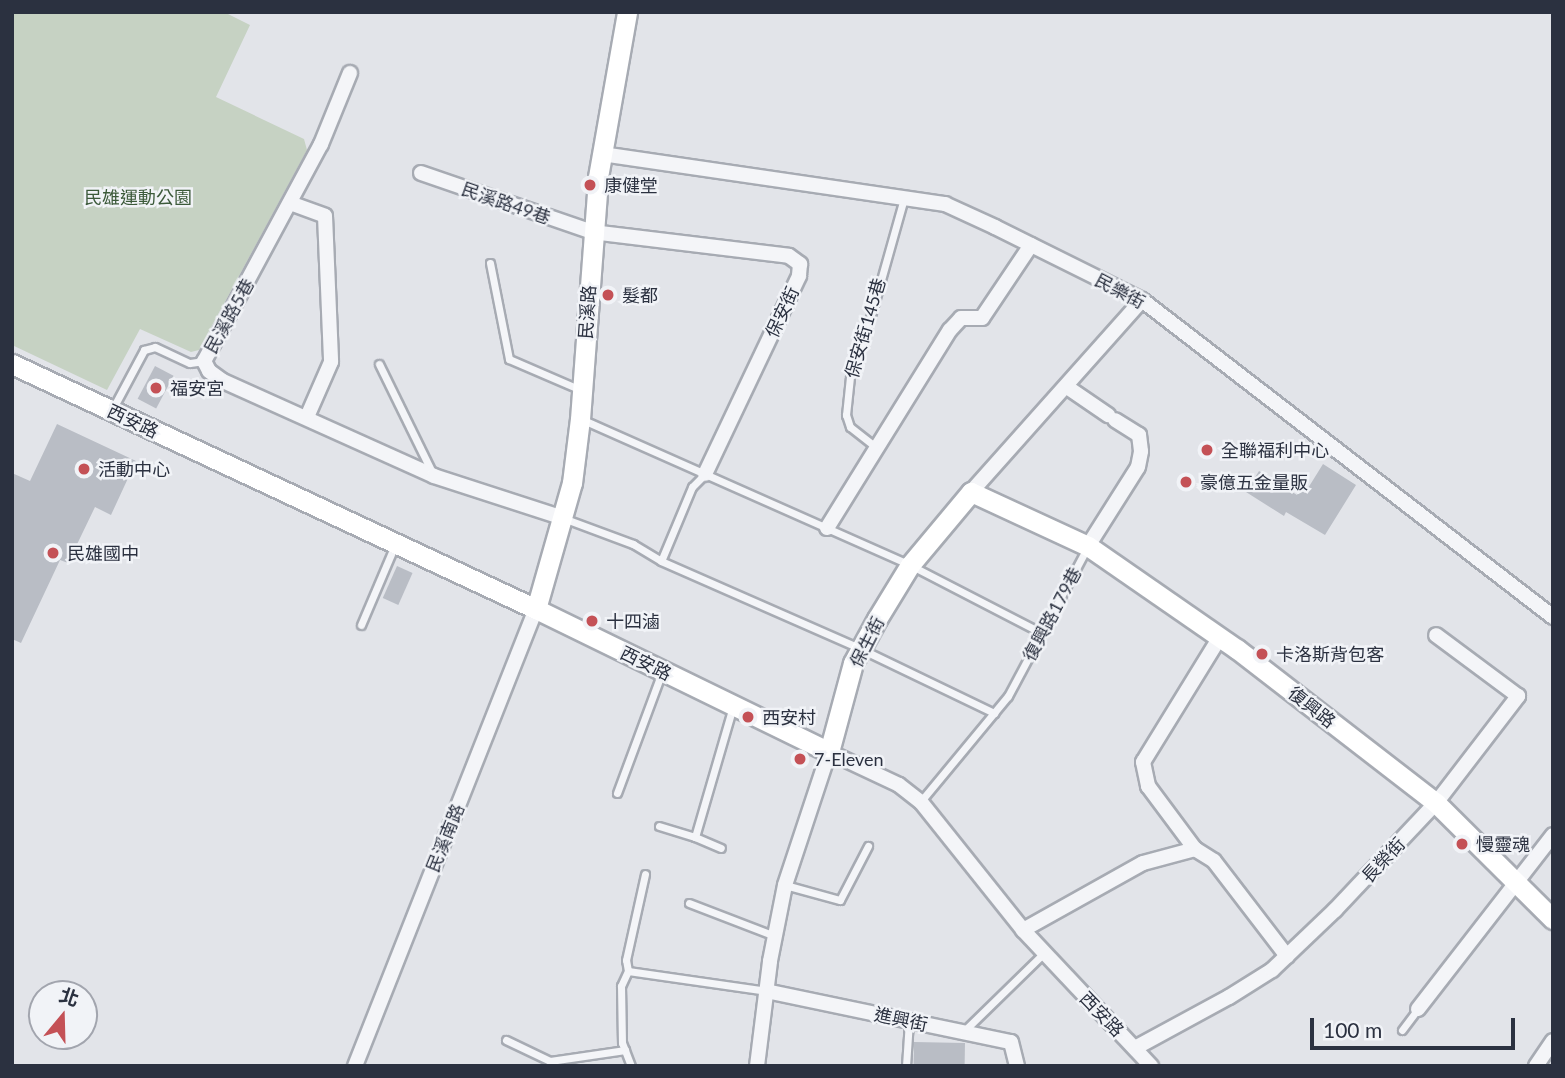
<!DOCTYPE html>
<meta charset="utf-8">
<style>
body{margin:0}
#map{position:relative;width:1565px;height:1078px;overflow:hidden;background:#e2e4e9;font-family:Lato,"Noto Sans TC",sans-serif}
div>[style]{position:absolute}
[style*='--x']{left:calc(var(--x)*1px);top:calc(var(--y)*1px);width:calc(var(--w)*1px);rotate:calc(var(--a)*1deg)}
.green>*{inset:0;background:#c6d2c3}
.building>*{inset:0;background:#b9bdc5;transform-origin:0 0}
.roads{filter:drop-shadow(2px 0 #a7abb3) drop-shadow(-2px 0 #a7abb3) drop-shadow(0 2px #a7abb3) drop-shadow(0 -2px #a7abb3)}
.lane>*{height:7px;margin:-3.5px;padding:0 3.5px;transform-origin:3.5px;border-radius:3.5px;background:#f4f5f8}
.street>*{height:14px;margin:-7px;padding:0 7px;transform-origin:7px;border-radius:7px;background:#f4f5f8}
.secondary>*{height:19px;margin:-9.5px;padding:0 9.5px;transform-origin:9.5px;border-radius:9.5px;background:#fff}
.dots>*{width:19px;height:19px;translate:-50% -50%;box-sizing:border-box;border:4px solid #f1f3f7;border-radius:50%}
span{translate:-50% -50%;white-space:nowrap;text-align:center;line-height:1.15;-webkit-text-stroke:5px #f1f3f7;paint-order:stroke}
.poi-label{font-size:18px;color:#2b3140}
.left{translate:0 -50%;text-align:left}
.park-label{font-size:18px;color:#3c5a3a}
.street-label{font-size:18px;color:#2b3140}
.frame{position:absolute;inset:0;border:14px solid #2b3140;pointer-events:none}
.north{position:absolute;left:28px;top:980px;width:70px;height:70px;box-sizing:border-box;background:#f1f3f7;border:2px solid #a2a5ae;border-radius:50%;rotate:19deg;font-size:19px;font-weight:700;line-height:28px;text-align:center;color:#2b3140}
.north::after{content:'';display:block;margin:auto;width:24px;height:32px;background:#c45156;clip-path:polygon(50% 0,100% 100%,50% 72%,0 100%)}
.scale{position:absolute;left:1310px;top:1018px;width:205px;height:32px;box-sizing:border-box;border:4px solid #2b3140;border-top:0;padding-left:9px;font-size:21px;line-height:24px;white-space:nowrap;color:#2b3140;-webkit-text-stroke:5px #f1f3f7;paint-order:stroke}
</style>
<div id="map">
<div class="green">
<i style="clip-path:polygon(12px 12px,224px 12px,250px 25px,216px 97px,304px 139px,307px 150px,199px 350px,191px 352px,140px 329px,107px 390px,12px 345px)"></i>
</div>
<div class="building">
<i style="left:155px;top:366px;width:21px;height:37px;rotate:28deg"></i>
<i style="clip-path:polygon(57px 424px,136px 461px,111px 515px,95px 507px,68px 563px,60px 560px,21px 643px,12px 639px,12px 473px,30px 481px)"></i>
<i style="clip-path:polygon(1323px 464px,1356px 485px,1325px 535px,1286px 512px,1284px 516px,1246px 492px,1259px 471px,1297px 495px,1300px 490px,1305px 493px)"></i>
<i style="left:397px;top:566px;width:17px;height:35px;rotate:24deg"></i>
<i style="left:914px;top:1042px;width:51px;height:24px;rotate:1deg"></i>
</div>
<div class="roads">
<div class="lane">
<i style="--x:490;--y:263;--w:98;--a:78.8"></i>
<i style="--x:509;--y:359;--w:78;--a:23.3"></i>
<i style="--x:379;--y:364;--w:120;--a:63.9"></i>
<i style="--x:112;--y:410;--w:68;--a:-61.9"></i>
<i style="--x:144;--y:350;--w:11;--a:-15"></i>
<i style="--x:155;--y:347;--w:38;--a:25"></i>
<i style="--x:190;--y:363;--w:14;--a:-8"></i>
<i style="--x:581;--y:419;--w:360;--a:23.9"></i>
<i style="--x:910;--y:565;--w:148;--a:27.3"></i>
<i style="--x:877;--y:448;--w:34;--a:-142"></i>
<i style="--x:850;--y:427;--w:13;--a:-108"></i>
<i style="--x:846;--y:415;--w:39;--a:-84"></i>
<i style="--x:850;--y:376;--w:68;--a:-71"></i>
<i style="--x:872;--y:312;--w:118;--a:-74.3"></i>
<i style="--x:705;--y:474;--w:18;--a:135"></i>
<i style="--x:692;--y:487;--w:80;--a:112.7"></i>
<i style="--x:661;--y:561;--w:219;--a:23.7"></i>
<i style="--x:861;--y:649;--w:148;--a:25.7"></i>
<i style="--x:563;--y:518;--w:75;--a:20.4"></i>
<i style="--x:633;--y:544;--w:33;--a:31"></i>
<i style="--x:361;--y:625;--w:87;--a:-67"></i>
<i style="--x:617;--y:793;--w:129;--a:-69.6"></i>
<i style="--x:921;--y:801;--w:136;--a:-50.4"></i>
<i style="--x:1008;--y:696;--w:170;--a:-61.9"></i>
<i style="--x:659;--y:826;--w:38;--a:17"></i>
<i style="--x:695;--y:837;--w:136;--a:-73.8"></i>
<i style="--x:695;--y:837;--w:28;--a:23"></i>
<i style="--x:785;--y:885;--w:57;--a:15.3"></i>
<i style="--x:840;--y:900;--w:61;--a:-62.6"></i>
<i style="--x:689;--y:903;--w:92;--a:21"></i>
<i style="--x:628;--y:971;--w:11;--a:-100"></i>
<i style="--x:626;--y:960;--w:88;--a:-77.5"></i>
<i style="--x:1402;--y:1030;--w:26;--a:-53"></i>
<i style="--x:964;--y:1031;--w:112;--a:-44.3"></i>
<i style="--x:506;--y:1040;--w:49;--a:25.5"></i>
<i style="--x:550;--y:1061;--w:76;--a:-8.3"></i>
<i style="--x:631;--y:1066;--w:25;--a:-111"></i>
<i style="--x:622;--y:1043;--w:57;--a:-91"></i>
<i style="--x:621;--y:986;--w:17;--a:-65"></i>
<i style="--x:628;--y:971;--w:139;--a:8.2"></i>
<i style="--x:906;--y:1066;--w:45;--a:-86.2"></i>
</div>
<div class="street">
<i style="--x:350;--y:73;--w:77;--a:112.2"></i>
<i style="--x:321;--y:144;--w:247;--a:118.3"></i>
<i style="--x:204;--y:361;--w:11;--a:63"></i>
<i style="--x:209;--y:371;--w:17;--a:36"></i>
<i style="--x:223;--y:381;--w:231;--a:24.2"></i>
<i style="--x:434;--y:476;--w:136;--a:18"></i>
<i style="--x:602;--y:154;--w:347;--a:8.3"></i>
<i style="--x:945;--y:204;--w:55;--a:24.7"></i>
<i style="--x:995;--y:227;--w:164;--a:26.4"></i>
<i style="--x:1142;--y:300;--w:519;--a:37.64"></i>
<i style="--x:421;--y:173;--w:181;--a:19"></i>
<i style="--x:592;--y:232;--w:198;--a:6.9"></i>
<i style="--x:789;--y:256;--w:14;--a:36"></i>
<i style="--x:800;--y:264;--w:12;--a:95"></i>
<i style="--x:799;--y:276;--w:219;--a:115.4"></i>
<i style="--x:290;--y:203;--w:37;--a:20"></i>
<i style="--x:325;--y:216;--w:146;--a:87.6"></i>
<i style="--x:331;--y:362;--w:60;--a:113.6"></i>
<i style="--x:1067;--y:387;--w:50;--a:34.3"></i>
<i style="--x:971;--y:492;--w:257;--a:-48.3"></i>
<i style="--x:827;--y:528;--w:233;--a:-58.2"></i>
<i style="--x:950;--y:330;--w:16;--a:-47"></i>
<i style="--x:961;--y:318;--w:21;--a:0"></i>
<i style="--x:982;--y:318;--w:88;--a:-56.1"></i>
<i style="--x:1088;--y:546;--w:93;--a:-57.7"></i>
<i style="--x:1138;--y:467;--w:16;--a:-79"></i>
<i style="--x:1141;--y:451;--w:16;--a:-97"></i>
<i style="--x:1139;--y:435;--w:28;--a:-148"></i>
<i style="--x:1220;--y:637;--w:147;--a:121.6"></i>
<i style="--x:1143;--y:762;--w:25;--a:78"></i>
<i style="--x:1148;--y:786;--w:79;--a:53.3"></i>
<i style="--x:1195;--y:849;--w:22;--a:32"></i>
<i style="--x:1214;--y:861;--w:120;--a:52.5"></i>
<i style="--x:1023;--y:930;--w:137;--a:-29.2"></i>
<i style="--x:1143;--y:863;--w:54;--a:-15.1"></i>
<i style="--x:766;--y:991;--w:250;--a:11.8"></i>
<i style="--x:1011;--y:1042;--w:25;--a:76"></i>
<i style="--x:1418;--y:1009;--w:220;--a:-52.2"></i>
<i style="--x:1135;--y:1048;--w:107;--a:-28.5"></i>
<i style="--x:1229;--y:997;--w:51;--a:-32.1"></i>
<i style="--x:1272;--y:970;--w:87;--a:-43.6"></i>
<i style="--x:1335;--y:910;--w:147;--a:-46.7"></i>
<i style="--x:1436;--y:803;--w:135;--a:-52.5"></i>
<i style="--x:1518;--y:696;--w:102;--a:-143.4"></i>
<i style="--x:355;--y:1066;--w:492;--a:-68.4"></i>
<i style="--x:757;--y:1066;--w:106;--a:-82.9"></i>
<i style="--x:770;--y:961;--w:77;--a:-78.8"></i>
<i style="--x:785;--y:885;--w:140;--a:-71.7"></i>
<i style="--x:829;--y:752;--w:77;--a:25.2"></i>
<i style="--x:899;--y:785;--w:28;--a:38"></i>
<i style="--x:921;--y:802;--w:164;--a:51.4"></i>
<i style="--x:1023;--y:930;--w:187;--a:46.7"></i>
<i style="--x:1536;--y:1066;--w:30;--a:-56"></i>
</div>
<div class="secondary">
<i style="--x:12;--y:364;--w:578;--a:25.06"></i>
<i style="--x:536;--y:609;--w:326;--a:26"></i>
<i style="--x:829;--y:752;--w:92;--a:-74.9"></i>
<i style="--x:853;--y:663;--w:50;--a:-61.4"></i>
<i style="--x:877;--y:619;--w:63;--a:-58.6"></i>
<i style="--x:910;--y:565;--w:95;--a:-50.1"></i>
<i style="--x:971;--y:492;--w:129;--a:24.8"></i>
<i style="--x:1088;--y:546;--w:181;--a:34.7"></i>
<i style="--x:1237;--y:649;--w:252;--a:37.7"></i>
<i style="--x:1436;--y:803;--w:165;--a:44.8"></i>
<i style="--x:536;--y:609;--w:131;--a:-74.1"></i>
<i style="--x:572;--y:483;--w:64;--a:-82.9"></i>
<i style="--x:580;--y:419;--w:243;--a:-85.7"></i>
<i style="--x:598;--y:177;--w:168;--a:-80"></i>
</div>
</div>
<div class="dots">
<i style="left:590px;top:185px;background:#c45156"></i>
<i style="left:608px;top:295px;background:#c45156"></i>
<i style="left:156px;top:388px;background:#c45156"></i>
<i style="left:1207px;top:450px;background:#c45156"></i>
<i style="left:84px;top:469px;background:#c45156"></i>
<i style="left:1186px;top:482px;background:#c45156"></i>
<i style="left:53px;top:553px;background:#c45156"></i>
<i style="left:592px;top:621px;background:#c45156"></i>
<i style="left:1262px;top:654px;background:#c45156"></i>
<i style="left:748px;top:717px;background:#c45156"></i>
<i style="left:800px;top:759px;background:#c45156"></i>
<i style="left:1462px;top:844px;background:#c45156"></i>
</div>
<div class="poi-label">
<span class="left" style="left:604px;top:185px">康健堂</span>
<span class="left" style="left:622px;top:295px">髮都</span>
<span class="left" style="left:170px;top:388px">福安宮</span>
<span class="left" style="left:1221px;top:450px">全聯福利中心</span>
<span class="left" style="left:98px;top:469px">活動中心</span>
<span class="left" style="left:1200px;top:482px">豪億五金量販</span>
<span class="left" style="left:67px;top:553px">民雄國中</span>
<span class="left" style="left:606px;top:621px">十四滷</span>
<span class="left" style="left:1276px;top:654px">卡洛斯背包客</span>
<span class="left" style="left:762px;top:717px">西安村</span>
<span class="left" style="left:814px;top:759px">7-Eleven</span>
<span class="left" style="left:1476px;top:844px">慢靈魂</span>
</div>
<div class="park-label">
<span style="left:138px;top:197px">民雄運動公園</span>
</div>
<div class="street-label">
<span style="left:506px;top:203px;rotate:19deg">民溪路49巷</span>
<span style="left:1120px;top:291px;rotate:28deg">民樂街</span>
<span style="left:587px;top:312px;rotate:-86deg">民溪路</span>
<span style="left:782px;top:312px;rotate:-65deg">保安街</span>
<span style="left:229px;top:316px;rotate:-61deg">民溪路5巷</span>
<span style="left:865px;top:328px;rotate:-74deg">保安街145巷</span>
<span style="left:133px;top:421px;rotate:25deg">西安路</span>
<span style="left:1052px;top:614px;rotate:-62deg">復興路179巷</span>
<span style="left:867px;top:642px;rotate:-63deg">保生街</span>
<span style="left:646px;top:663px;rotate:26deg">西安路</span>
<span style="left:1312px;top:707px;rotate:38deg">復興路</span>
<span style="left:445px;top:838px;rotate:-68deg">民溪南路</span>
<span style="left:1383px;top:860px;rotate:-47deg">長榮街</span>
<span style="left:1102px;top:1014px;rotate:46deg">西安路</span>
<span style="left:901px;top:1019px;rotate:12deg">進興街</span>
</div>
<div class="frame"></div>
<div class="north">北</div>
<div class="scale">100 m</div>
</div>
